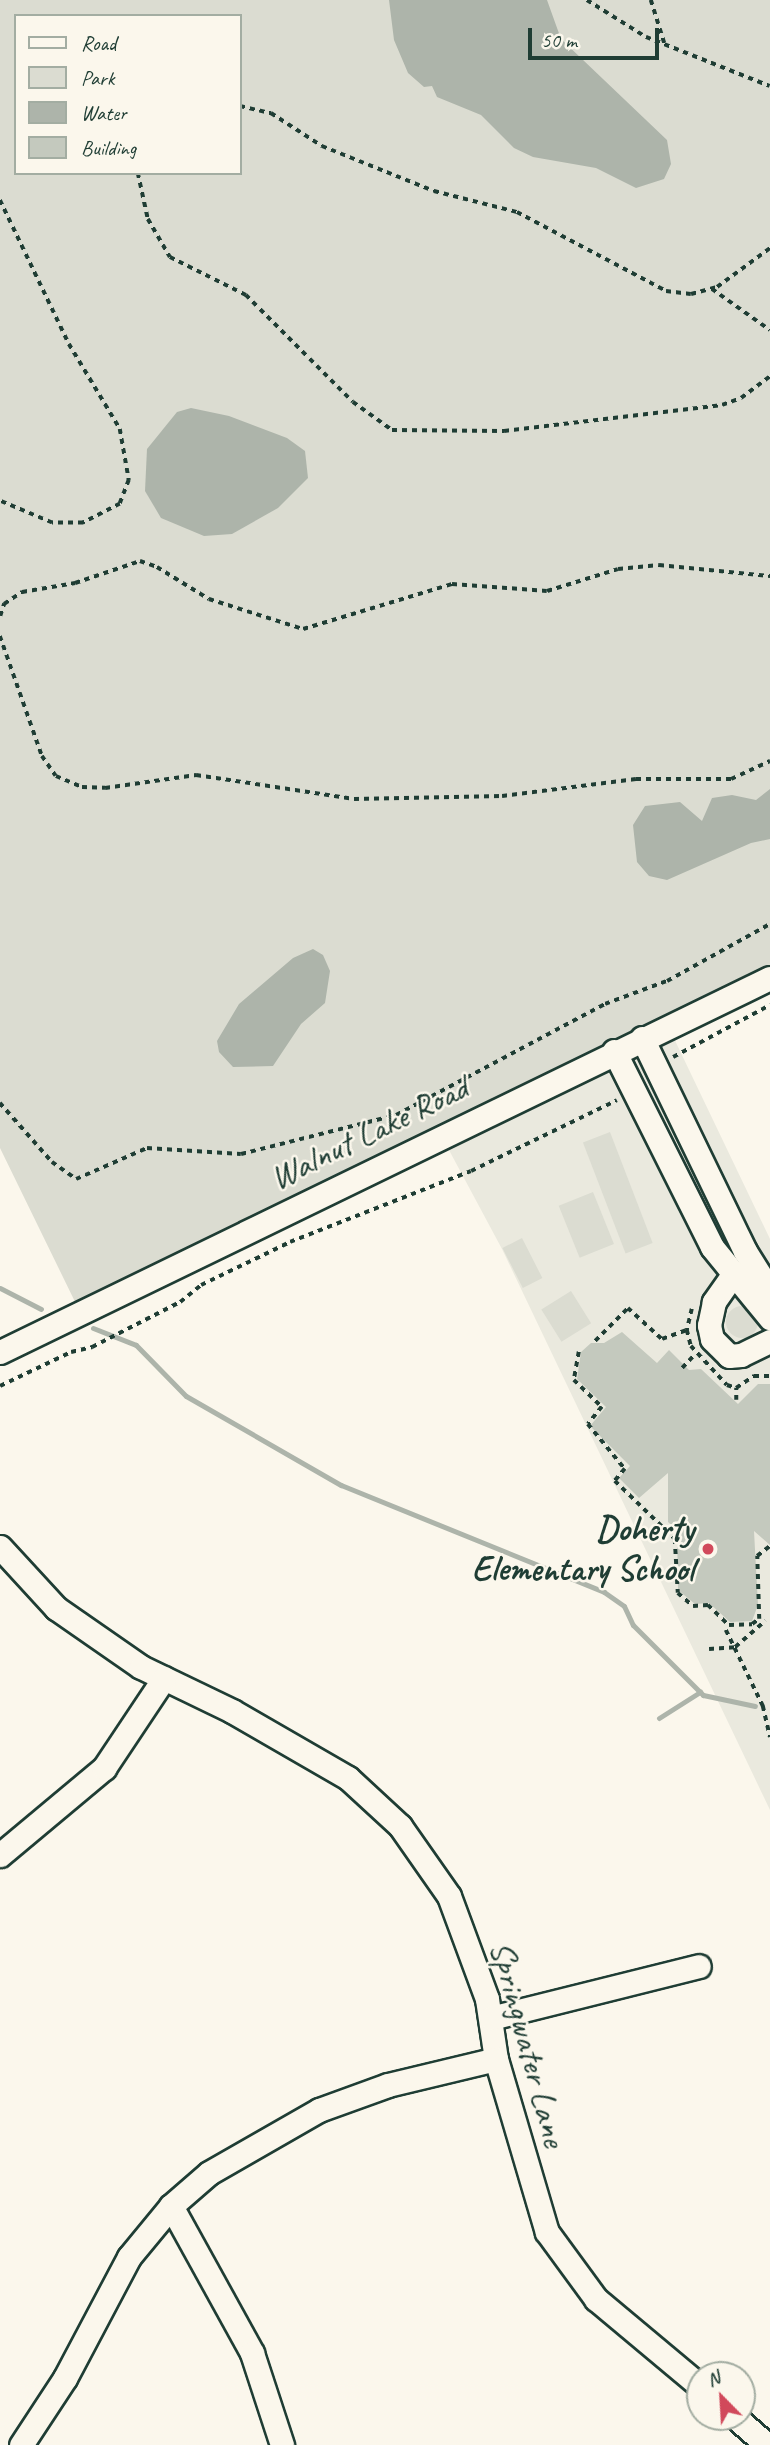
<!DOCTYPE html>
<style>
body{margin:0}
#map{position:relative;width:770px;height:2445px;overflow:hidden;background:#fbf7ec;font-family:Caveat,sans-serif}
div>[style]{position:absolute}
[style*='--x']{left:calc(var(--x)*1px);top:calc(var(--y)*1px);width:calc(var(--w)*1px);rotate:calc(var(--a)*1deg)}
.built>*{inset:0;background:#eae9de}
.green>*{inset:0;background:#dbdcd1;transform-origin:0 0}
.round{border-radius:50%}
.water>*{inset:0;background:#adb4aa}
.stream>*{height:5px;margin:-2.5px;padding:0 2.5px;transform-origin:2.5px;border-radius:2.5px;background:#adb4aa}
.building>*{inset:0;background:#c4c9be}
.path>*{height:3.5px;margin-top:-1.75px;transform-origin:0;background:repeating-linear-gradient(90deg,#1f3d34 0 5px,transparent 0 10px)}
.roads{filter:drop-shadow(2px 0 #1f3d34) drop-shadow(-2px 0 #1f3d34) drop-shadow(0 2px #1f3d34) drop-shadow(0 -2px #1f3d34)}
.minor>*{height:23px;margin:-11.5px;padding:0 11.5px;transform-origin:11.5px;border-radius:11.5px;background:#fbf7ec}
.dots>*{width:19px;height:19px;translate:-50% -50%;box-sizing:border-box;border:4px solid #fbf7ec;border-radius:50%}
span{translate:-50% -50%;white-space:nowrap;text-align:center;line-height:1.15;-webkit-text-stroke:5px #fbf7ec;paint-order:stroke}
.street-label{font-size:35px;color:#1f3d34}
.poi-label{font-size:35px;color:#1f3d34;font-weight:700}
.right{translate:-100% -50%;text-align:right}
.legend{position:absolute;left:14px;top:14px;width:228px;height:161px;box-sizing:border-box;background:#fbf7ec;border:2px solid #a3ada2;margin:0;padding:9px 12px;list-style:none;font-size:21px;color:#1f3d34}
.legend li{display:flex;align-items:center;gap:14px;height:35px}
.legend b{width:35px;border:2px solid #a3ada2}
.north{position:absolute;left:686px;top:2361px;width:70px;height:70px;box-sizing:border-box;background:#fbf7ec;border:2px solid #a3ada2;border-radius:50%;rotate:336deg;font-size:19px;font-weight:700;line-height:28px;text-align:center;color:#1f3d34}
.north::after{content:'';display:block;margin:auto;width:24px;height:32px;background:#d1495b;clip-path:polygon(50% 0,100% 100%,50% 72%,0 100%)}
.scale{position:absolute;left:528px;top:28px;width:131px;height:32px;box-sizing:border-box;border:4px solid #1f3d34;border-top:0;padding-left:9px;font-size:21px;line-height:24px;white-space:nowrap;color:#1f3d34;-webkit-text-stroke:5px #fbf7ec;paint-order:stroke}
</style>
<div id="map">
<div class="built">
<i style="clip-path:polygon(669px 1028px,770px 1239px,770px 1810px,502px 1249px,442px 1137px)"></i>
</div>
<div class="green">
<i style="clip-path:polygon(evenodd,0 0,770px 0,770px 976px,80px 1312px,0 1148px,0 0,16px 16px,240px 16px,240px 173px,16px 173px,16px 16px)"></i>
<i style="left:610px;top:1132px;width:119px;height:29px;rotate:69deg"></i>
<i style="left:593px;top:1192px;width:56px;height:37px;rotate:68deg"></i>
<i style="left:522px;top:1238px;width:45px;height:22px;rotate:63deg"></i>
<i style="left:571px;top:1291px;width:38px;height:35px;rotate:58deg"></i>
<i class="round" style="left:726px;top:1306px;width:32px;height:32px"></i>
</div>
<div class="water">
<i style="clip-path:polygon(389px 0,547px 0,561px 39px,667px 140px,671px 164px,664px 179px,636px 188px,596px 168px,533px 157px,514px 148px,481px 115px,437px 97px,432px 86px,424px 87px,408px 73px,394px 40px)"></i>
<i style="clip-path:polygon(191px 408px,229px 416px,287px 438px,305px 451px,308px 478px,278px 508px,232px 534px,204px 536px,161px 518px,145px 491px,147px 449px,177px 412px)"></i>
<i style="clip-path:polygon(770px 789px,770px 839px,751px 843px,667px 880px,649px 876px,637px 862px,633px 825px,645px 806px,680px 802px,702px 821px,712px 798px,732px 795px,756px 800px)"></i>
<i style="clip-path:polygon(313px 949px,323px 955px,330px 971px,325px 1003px,301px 1024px,273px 1066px,233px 1067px,219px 1052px,217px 1041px,239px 1004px,293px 958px)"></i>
</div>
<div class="stream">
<i style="--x:0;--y:1288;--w:46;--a:27.1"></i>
<i style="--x:93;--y:1328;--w:46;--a:21.6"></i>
<i style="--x:136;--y:1345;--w:71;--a:45.6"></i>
<i style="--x:186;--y:1396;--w:179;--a:29.9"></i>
<i style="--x:341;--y:1485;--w:284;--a:22.1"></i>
<i style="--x:604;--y:1592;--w:24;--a:35"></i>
<i style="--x:624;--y:1606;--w:21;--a:65"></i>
<i style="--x:633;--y:1625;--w:99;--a:45"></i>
<i style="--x:703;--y:1695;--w:53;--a:11.9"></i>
<i style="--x:659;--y:1718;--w:49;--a:-32.4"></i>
</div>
<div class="building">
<i style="clip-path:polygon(622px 1332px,657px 1363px,669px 1350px,689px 1370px,701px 1369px,738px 1404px,758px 1384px,770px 1384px,770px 1545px,754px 1531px,758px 1605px,752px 1621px,730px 1622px,709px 1603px,695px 1604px,678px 1590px,677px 1530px,668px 1522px,668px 1473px,639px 1498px,619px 1478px,630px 1466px,590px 1426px,606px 1407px,577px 1379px,581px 1352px,591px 1343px,604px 1343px)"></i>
</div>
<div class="path">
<i style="--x:587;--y:0;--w:70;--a:32.1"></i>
<i style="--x:646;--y:37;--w:133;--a:21.6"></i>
<i style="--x:651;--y:0;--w:47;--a:72.7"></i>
<i style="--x:240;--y:106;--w:32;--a:13"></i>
<i style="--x:271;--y:113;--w:61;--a:32.9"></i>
<i style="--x:322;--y:146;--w:121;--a:21.9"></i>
<i style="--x:434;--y:191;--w:86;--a:14.2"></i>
<i style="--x:517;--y:212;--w:169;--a:27.9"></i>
<i style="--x:666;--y:291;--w:25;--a:7"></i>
<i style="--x:691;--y:294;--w:27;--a:-15"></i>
<i style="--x:717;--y:287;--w:66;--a:-36.3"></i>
<i style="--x:138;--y:173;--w:47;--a:77.7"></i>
<i style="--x:148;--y:219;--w:44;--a:59.9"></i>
<i style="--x:170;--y:257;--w:85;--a:26.6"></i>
<i style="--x:246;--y:295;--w:151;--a:45"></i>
<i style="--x:353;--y:402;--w:48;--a:35.7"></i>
<i style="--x:392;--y:430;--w:112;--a:0.5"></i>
<i style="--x:504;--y:431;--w:220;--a:-6.8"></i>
<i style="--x:722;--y:405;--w:20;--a:-20"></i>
<i style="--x:741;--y:398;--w:36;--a:-37"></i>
<i style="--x:0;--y:200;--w:160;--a:64.4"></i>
<i style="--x:69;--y:344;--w:99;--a:59"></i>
<i style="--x:120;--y:429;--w:52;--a:80"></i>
<i style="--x:129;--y:480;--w:26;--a:111"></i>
<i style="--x:120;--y:504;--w:42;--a:152.8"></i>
<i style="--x:83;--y:523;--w:31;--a:180"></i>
<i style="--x:52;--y:523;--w:56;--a:-157.1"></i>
<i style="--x:712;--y:289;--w:71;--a:35.3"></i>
<i style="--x:0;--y:616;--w:13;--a:-72"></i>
<i style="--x:4;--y:604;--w:22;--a:-34"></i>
<i style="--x:22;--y:592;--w:54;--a:-9.6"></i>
<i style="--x:75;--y:583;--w:69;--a:-18.7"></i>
<i style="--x:140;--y:561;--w:18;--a:19"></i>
<i style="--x:157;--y:567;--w:61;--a:31.6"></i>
<i style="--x:209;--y:599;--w:99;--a:17.7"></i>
<i style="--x:303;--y:629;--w:156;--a:-16.8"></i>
<i style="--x:452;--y:584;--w:95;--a:4.2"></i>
<i style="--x:547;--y:591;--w:74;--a:-17.2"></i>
<i style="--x:618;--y:569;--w:41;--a:-5.6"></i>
<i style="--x:659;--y:565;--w:112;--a:5.7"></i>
<i style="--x:0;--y:636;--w:127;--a:70.7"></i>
<i style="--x:42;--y:756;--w:24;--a:55"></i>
<i style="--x:56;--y:776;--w:28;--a:23"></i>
<i style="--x:82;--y:787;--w:23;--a:2"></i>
<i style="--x:105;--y:788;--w:92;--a:-8.1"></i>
<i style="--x:196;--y:775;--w:160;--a:8.6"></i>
<i style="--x:354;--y:799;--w:148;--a:-1.2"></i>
<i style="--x:502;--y:796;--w:135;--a:-7.2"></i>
<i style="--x:636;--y:779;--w:95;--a:0"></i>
<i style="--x:731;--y:779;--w:43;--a:-24.8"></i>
<i style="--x:673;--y:1057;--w:110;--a:-28.2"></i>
<i style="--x:0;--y:1103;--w:79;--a:48.6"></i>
<i style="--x:52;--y:1162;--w:29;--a:35"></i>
<i style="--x:76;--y:1179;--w:77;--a:-23.6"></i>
<i style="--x:147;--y:1148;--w:94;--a:3.7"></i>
<i style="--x:241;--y:1154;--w:160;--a:-14.1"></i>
<i style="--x:396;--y:1115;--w:237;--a:-28"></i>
<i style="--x:605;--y:1004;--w:66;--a:-20.4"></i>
<i style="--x:667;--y:981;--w:118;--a:-29"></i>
<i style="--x:692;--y:1309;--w:22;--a:103"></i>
<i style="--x:687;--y:1330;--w:16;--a:76"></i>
<i style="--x:691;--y:1346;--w:53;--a:47.3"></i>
<i style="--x:727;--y:1385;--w:9;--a:18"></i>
<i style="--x:736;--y:1388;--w:22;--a:-34"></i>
<i style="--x:754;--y:1376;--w:16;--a:0"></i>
<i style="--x:595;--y:1341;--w:47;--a:-45"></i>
<i style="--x:628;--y:1308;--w:46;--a:42.4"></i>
<i style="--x:662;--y:1339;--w:27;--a:-20"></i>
<i style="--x:579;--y:1352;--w:28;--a:100"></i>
<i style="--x:574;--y:1380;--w:39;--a:44"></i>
<i style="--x:602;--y:1407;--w:22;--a:129"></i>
<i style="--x:588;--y:1424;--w:58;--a:50.6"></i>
<i style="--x:625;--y:1469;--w:16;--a:130"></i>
<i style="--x:615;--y:1481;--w:83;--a:44"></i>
<i style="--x:675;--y:1539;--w:54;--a:86.8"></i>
<i style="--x:678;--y:1593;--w:20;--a:41"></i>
<i style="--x:693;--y:1606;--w:15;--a:-4"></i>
<i style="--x:708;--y:1605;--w:29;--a:44"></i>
<i style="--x:729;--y:1625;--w:23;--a:-2"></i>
<i style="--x:752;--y:1624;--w:9;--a:-36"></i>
<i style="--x:759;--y:1619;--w:63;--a:-91.8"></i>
<i style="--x:757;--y:1556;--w:16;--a:-38"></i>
<i style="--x:682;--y:1368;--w:19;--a:-47"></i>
<i style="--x:0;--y:1386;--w:79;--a:-25.6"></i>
<i style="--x:71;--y:1352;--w:22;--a:-13"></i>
<i style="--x:92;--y:1347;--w:99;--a:-27.1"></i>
<i style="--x:180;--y:1302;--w:27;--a:-39"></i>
<i style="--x:201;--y:1285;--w:99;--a:-25.8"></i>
<i style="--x:290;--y:1242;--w:194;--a:-21.4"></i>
<i style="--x:471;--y:1171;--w:162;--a:-25.9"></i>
<i style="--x:736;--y:1400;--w:12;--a:-90"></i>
<i style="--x:726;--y:1630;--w:85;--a:64"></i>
<i style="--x:763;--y:1706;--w:32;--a:77"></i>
<i style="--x:709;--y:1649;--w:26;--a:-4"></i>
<i style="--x:735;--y:1647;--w:40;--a:-41"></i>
</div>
<div class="roads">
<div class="minor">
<i style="--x:642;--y:1038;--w:237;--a:64.2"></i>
<i style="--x:745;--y:1251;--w:47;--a:58"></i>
<i style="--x:614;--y:1051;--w:219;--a:63.4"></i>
<i style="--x:712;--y:1247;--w:92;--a:50.8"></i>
<i style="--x:732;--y:1276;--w:32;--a:125"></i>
<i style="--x:714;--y:1302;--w:24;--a:102"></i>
<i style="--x:709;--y:1325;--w:14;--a:78"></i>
<i style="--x:712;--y:1339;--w:24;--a:45"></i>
<i style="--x:729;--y:1356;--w:12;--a:-5"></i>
<i style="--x:741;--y:1355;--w:32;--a:-26"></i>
<i style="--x:0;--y:1352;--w:856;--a:-25.91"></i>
<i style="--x:0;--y:1547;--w:83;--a:47.4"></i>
<i style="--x:56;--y:1608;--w:103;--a:34.8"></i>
<i style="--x:141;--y:1667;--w:101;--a:25.8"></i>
<i style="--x:232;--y:1711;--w:134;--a:30"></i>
<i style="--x:348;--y:1778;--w:71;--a:42.7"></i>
<i style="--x:400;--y:1826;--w:85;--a:55"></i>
<i style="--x:449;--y:1896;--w:110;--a:69.7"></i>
<i style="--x:487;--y:1999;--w:61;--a:81.5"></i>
<i style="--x:496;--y:2059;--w:180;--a:73.6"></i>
<i style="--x:547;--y:2232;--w:83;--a:53.8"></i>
<i style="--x:596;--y:2299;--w:136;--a:39.9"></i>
<i style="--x:0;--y:1855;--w:136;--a:-39.9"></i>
<i style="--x:104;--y:1768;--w:108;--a:-56.3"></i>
<i style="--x:491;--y:2018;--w:214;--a:-14"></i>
<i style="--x:171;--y:2206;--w:168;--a:61.1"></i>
<i style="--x:252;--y:2353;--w:97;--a:71.9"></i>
<i style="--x:735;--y:2417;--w:43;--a:41.2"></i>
<i style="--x:21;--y:2445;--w:80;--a:-56.7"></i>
<i style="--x:65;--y:2378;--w:137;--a:-62.1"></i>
<i style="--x:129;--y:2257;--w:66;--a:-50.5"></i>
<i style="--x:171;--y:2206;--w:50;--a:-41"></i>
<i style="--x:209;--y:2173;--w:127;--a:-29.8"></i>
<i style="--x:319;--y:2110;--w:73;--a:-19.9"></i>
<i style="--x:388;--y:2085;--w:111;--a:-13.5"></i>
</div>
</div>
<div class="dots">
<i style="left:708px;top:1549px;background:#d1495b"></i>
</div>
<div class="street-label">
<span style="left:369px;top:1133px;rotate:-26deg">Walnut Lake Road</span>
<span style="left:528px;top:2044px;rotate:75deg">Springwater Lane</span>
</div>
<div class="poi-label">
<span class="right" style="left:694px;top:1549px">Doherty<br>Elementary School</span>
</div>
<ul class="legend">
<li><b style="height:9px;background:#fbf7ec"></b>Road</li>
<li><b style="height:19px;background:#dbdcd1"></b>Park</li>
<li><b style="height:19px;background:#adb4aa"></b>Water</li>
<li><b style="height:19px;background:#c4c9be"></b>Building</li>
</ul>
<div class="north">N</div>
<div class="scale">50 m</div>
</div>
